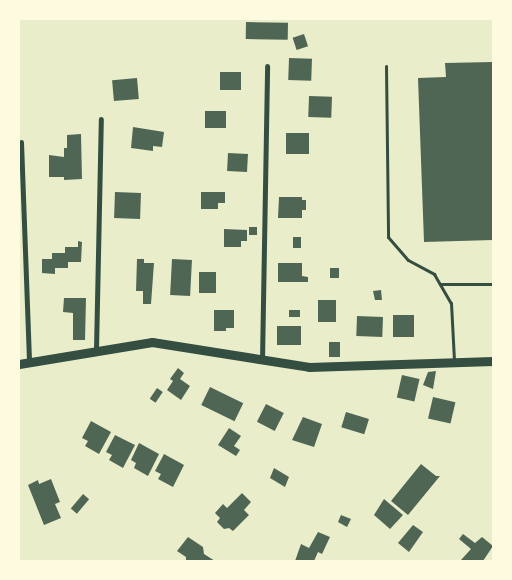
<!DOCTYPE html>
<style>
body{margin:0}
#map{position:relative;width:512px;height:580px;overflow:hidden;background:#e9edc9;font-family:"DM Sans",sans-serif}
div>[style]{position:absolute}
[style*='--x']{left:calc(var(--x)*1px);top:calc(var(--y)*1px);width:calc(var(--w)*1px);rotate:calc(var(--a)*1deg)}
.building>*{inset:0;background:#4f6655;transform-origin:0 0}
.service>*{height:3px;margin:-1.5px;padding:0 1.5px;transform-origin:1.5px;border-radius:1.5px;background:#344e41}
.minor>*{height:5px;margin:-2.5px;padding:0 2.5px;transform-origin:2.5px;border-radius:2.5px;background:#344e41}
.tertiary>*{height:9px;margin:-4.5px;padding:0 4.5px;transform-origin:4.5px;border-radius:4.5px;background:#344e41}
span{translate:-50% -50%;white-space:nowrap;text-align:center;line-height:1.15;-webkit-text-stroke:5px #fefae0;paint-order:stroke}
.frame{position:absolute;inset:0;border:20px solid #fefae0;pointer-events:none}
</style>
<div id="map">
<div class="building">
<i style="left:246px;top:22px;width:42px;height:17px;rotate:1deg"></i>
<i style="left:304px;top:34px;width:13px;height:12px;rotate:72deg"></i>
<i style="left:289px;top:58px;width:23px;height:22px;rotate:2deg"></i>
<i style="clip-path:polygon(493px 62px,493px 240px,424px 242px,418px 78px,446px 77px,445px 63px)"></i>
<i style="left:220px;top:72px;width:21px;height:18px"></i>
<i style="left:137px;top:78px;width:21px;height:25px;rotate:85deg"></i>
<i style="left:309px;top:96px;width:23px;height:21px;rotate:2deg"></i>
<i style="left:205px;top:111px;width:21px;height:17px"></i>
<i style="clip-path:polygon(133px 127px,164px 132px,162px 147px,153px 146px,153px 151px,131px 148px)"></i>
<i style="left:286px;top:133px;width:23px;height:21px"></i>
<i style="clip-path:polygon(81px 134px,82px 179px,64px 180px,64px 177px,49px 177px,49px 155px,64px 157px,64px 148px,67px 148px,67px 135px)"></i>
<i style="left:228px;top:153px;width:20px;height:18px;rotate:3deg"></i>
<i style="left:115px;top:192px;width:26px;height:26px;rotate:2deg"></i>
<i style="clip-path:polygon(201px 192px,225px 192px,225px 203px,218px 203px,218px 209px,201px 209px)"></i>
<i style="clip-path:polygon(279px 197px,302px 197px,302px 200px,306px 200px,306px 210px,302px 210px,302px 218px,278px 218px)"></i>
<i style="left:249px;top:227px;width:8px;height:8px"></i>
<i style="clip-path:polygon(224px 229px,247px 230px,247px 241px,241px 241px,241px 247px,224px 247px)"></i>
<i style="left:293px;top:237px;width:8px;height:11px"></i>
<i style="clip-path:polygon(78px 241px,82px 242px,81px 262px,68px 262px,68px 268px,55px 268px,55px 274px,42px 273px,42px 259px,52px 259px,52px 253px,65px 253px,65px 247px,78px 247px)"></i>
<i style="clip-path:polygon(137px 259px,144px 259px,144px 263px,154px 263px,151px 304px,143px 304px,143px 291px,136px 291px)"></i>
<i style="left:172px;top:259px;width:20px;height:36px;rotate:3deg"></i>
<i style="clip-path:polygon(278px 263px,302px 263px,302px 276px,308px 277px,308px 282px,278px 282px)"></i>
<i style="left:330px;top:268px;width:9px;height:10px"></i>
<i style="left:199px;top:272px;width:17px;height:21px"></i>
<i style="clip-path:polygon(381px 290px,382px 300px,375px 300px,373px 291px)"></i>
<i style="clip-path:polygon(64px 298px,86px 298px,85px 340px,73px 340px,73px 313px,63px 312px)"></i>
<i style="left:318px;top:300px;width:18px;height:22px"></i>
<i style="clip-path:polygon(214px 310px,234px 310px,234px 328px,226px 328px,226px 331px,214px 331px)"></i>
<i style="left:289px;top:310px;width:11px;height:7px"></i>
<i style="left:393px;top:315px;width:21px;height:22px"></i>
<i style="left:357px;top:316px;width:26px;height:20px;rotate:2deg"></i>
<i style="left:277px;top:326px;width:24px;height:19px"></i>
<i style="left:329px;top:342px;width:11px;height:15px"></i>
<i style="clip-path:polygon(178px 368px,184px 373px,180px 379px,190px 386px,181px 400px,167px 390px,173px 381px,170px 379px)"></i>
<i style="clip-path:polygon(436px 371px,433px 389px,423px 385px,428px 372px)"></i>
<i style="left:402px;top:375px;width:18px;height:23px;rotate:13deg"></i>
<i style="left:210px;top:387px;width:37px;height:20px;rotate:26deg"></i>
<i style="left:157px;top:388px;width:7px;height:13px;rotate:34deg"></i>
<i style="left:433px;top:397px;width:23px;height:22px;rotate:13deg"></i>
<i style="left:266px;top:404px;width:20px;height:20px;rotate:27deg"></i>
<i style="left:346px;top:412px;width:24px;height:16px;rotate:17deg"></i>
<i style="clip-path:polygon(303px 417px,322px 424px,314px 447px,292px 440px)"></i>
<i style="clip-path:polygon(91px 421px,111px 432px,99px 454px,85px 446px,88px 441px,82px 438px)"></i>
<i style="clip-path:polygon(229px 428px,241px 436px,234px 446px,240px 450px,236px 456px,218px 445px)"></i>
<i style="clip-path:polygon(115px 435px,135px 445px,123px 468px,109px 460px,112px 455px,106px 452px)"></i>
<i style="clip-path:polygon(139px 443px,159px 454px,148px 476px,134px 468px,136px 463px,131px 460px)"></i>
<i style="clip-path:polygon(164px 454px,184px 465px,173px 487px,158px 479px,161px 474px,155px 471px)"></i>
<i style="clip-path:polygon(421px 464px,436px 476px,440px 476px,408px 515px,391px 501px)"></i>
<i style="clip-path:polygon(274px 468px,289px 477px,285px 487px,270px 478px)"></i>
<i style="clip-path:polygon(51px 479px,60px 502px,55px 504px,61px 518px,44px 525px,28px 485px,38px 480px,39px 484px)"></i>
<i style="clip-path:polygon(242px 493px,251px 502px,244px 510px,249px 515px,233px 531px,229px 528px,224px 529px,217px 522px,220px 518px,215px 513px,223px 504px,227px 508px)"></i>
<i style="left:83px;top:494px;width:8px;height:19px;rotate:40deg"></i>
<i style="clip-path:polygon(384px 499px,403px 515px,390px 529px,374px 515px)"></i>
<i style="clip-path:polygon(341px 515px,351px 519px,347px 527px,338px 522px)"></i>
<i style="clip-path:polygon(413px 525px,423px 532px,409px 552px,398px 543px)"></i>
<i style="clip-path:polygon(318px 532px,330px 537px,322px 554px,318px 552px,314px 561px,295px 561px,301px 544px,309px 548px)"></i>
<i style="clip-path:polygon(463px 534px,475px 543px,482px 537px,493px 546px,483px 561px,461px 560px,471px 549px,459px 539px)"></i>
<i style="clip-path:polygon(188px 537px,203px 547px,204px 554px,215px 561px,186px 561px,186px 557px,177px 551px)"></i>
</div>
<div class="service">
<i style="--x:386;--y:66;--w:171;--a:89.3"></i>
<i style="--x:388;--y:237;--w:30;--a:49"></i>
<i style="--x:408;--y:260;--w:30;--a:28"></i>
<i style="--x:434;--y:274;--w:34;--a:60"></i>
<i style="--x:451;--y:303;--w:58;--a:87"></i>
<i style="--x:440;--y:284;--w:53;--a:0"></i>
</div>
<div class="minor">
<i style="--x:21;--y:142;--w:220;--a:87.9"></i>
<i style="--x:96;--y:350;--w:231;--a:-88.8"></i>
<i style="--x:262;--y:360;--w:294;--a:-89"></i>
</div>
<div class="tertiary">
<i style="--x:19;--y:364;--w:135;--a:-9.4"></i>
<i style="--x:152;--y:342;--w:159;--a:9"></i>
<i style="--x:309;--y:367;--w:184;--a:-1.9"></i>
</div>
<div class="frame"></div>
</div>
